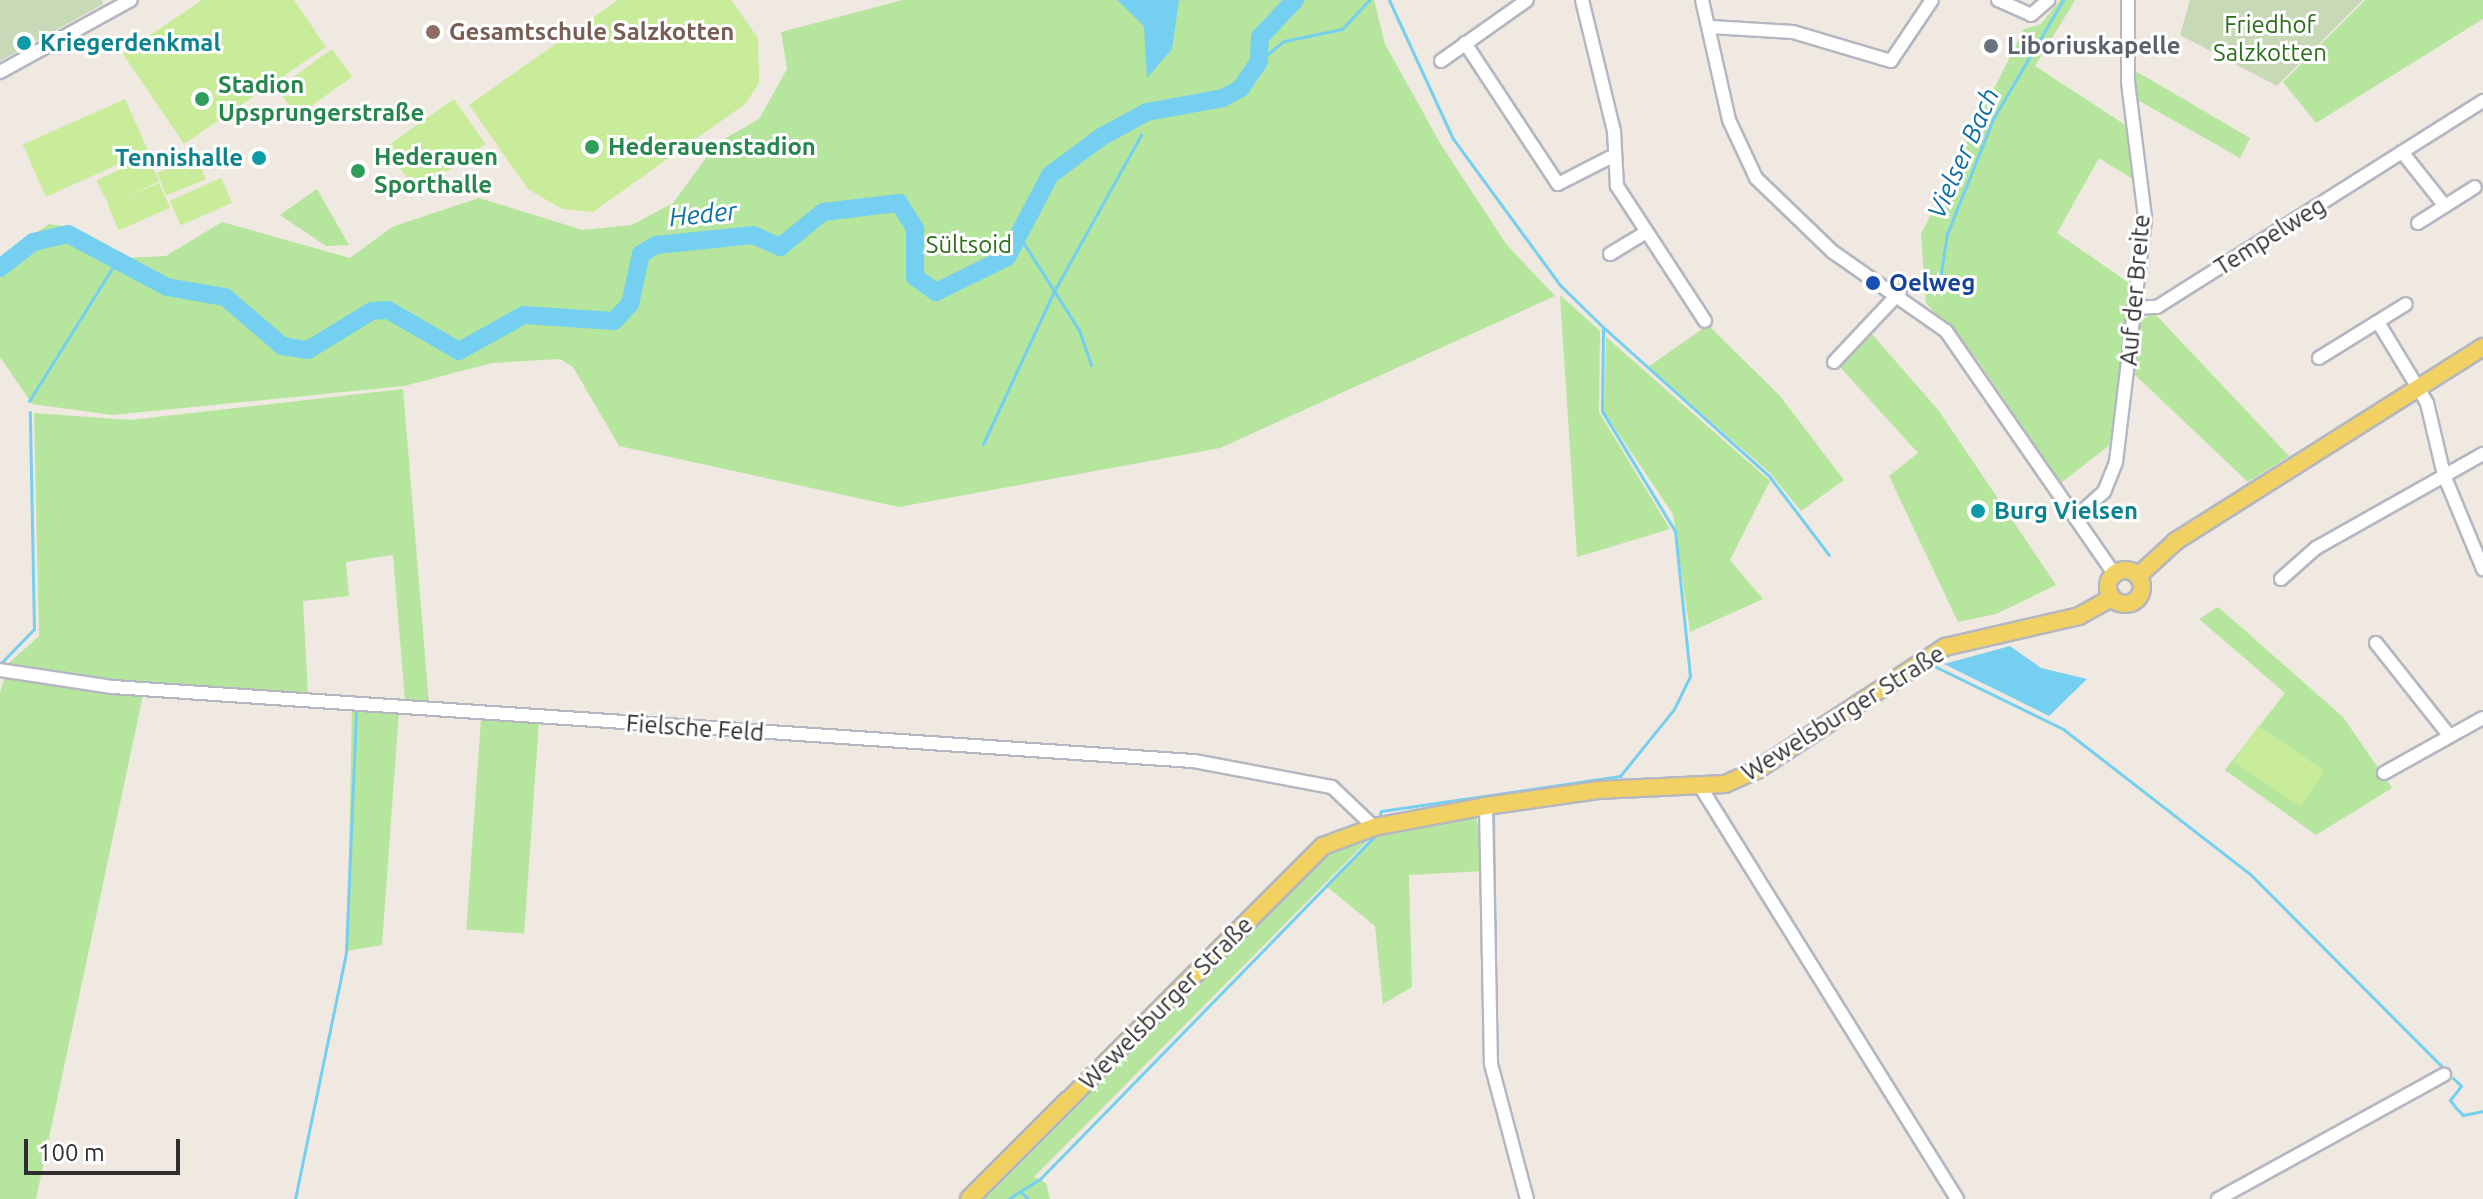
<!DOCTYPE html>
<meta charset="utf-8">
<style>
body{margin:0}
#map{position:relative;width:2483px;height:1199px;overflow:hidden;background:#efe9e1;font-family:Ubuntu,sans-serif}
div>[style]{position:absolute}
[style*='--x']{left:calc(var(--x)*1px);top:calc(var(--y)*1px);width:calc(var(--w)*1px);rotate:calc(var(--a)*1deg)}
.green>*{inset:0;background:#b6e59e;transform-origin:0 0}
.cemetery>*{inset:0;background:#c8d9b8}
.pitch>*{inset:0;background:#c9ec9a;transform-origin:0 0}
.water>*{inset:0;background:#75cff0}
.stream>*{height:3px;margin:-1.5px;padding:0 1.5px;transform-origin:1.5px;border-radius:1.5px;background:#75cff0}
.river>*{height:18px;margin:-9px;padding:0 9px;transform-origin:9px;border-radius:9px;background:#75cff0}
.roads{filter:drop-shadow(2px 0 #b4b7c1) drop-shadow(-2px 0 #b4b7c1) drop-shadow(0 2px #b4b7c1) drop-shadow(0 -2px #b4b7c1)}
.minor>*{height:12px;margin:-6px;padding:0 6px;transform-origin:6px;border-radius:6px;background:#fff}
.major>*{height:16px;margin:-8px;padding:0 8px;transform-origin:8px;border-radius:8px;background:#f2d163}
.major>.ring{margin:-8px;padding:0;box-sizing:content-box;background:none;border:16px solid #f2d163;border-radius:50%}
.dots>*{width:22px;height:22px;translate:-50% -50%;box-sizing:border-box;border:4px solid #fff;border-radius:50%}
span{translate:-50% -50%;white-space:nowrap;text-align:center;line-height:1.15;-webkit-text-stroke:6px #fff;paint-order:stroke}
.park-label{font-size:24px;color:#2c6e1b}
.education-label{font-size:24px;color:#785e54;font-weight:700}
.left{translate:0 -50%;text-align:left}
.culture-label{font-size:24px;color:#0d838f;font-weight:700}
.right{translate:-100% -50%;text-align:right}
.worship-label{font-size:24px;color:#5b616d;font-weight:700}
.leisure-label{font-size:24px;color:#27864d;font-weight:700}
.street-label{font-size:24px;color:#2e2e2e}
.transit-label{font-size:24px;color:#164399;font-weight:700}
.water-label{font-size:26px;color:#0d6fa3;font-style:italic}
.scale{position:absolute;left:24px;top:1139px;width:156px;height:36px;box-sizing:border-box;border:4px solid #2e2e2e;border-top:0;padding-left:10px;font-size:24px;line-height:28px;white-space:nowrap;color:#2e2e2e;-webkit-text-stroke:6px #fff;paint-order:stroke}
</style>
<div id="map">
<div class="green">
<i style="clip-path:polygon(903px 0,1374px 0,1385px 44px,1440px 143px,1506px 244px,1555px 296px,1220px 448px,899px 507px,619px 446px,573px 367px,560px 359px,492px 363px,404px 386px,112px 415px,32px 404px,0 357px,0 258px,49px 224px,74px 228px,123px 258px,166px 256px,222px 222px,350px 258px,392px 227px,479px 198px,583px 230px,632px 225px,673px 203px,717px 143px,759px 119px,787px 69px,781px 32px)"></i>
<i style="clip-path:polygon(2060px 0,2075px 0,2035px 66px,2130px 128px,2134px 180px,2099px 158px,2057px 233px,2132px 285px,2116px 440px,2061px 483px,1976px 358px,1926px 303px,1921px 234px,2024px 29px,2041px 24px)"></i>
<i style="clip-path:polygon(2365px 0,2483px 0,2483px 19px,2316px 123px,2283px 82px)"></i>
<i style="clip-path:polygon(2132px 69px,2250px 138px,2240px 158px,2134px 98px)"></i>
<i style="clip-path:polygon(317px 189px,349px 245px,326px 246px,280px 215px)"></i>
<i style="clip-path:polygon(1560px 295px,1600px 331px,1599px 412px,1670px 529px,1577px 557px)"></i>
<i style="clip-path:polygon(2154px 313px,2289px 456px,2248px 482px,2134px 374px,2138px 322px)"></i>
<i style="clip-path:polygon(1708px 325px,1780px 396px,1844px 480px,1801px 511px,1770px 473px,1648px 367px)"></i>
<i style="clip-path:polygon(1871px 333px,1939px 411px,2056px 585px,1996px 614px,1958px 622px,1889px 476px,1918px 453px,1839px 366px)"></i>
<i style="clip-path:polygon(1606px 337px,1770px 481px,1730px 560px,1763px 599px,1690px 632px,1673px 514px,1604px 412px)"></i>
<i style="clip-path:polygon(403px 389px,429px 703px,405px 701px,393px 555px,346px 562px,349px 596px,303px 601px,308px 694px,145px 686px,36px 1199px,0 1199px,0 693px,9px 663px,39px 636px,34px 413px,130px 420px)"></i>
<i style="clip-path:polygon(2218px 607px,2343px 717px,2392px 788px,2316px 835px,2225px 770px,2285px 693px,2199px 619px)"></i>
<i style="clip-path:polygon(352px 708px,399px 711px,382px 945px,347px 951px)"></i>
<i style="left:481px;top:719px;width:58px;height:211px;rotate:4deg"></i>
<i style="clip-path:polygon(1476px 814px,1484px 871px,1409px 875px,1412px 987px,1383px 1004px,1375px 926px,1326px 886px,1382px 831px)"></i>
<i style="clip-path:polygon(1375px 833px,1034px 1177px,1046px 1183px,1050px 1199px,981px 1199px,1324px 854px)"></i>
</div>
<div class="cemetery">
<i style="clip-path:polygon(0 0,102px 0,103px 4px,0 61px)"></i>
<i style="clip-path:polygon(2190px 0,2363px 0,2277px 86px,2180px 35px)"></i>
</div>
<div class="pitch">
<i style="clip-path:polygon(202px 0,294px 0,326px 47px,184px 144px,123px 54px)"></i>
<i style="clip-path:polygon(618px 0,731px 0,758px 38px,759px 83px,745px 104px,593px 212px,562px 209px,528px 189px,469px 105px)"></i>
<i style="left:332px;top:49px;width:34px;height:68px;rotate:54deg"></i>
<i style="left:125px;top:99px;width:57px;height:112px;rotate:66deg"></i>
<i style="left:454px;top:99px;width:55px;height:84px;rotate:55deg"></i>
<i style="left:147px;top:156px;width:28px;height:56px;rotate:64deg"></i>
<i style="left:197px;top:157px;width:24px;height:43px;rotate:68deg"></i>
<i style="left:221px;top:178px;width:27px;height:56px;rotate:66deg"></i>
<i style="left:159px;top:183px;width:27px;height:56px;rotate:66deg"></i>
<i style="left:2258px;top:726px;width:80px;height:43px;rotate:34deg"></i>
</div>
<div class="water">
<i style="clip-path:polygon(1117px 0,1179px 0,1172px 49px,1147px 78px,1144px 26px)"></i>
<i style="clip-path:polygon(2010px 646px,2041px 668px,2087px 679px,2049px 716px,1944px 664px)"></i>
</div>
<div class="stream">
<i style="--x:1259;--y:61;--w:32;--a:-39"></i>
<i style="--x:1284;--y:41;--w:59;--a:-11.7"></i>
<i style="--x:1342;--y:29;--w:40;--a:-47"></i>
<i style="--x:1021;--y:239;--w:108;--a:57.5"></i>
<i style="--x:1079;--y:330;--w:37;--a:71"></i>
<i style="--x:1939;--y:286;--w:53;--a:-81.3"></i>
<i style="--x:1947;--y:234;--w:124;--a:-68.2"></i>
<i style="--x:1993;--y:119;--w:138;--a:-59.5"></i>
<i style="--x:1603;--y:327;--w:223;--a:41.9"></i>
<i style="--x:1769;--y:476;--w:99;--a:52.8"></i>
<i style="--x:29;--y:401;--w:164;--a:-58"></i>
<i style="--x:983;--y:444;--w:166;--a:-65.1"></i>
<i style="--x:1053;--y:293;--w:181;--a:-60.9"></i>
<i style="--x:1;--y:663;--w:47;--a:-45.9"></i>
<i style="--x:34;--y:629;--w:217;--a:-91.1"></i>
<i style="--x:1932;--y:665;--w:146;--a:26"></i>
<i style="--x:2063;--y:729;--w:238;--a:37.8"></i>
<i style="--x:2251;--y:875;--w:272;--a:45.1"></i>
<i style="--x:1493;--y:815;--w:221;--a:89.2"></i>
<i style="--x:1379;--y:818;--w:7;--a:-74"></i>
<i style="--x:1381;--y:811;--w:242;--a:-8.3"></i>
<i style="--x:1620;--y:776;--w:86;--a:-51.1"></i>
<i style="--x:1674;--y:709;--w:37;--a:-64"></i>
<i style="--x:1690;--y:676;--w:146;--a:-95.9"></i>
<i style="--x:1675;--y:531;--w:140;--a:-121.3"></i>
<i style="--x:1602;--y:411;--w:84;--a:-89.3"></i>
<i style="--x:1603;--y:327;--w:60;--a:-135.7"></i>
<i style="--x:1560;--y:285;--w:181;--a:-126.2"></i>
<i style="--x:1453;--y:139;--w:153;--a:-114.7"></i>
<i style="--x:2453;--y:1078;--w:11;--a:45"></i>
<i style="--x:2461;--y:1086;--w:18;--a:128"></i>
<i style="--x:2450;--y:1100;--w:10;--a:53"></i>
<i style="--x:2456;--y:1108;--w:10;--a:45"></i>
<i style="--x:2463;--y:1115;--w:20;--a:-11"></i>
<i style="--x:1020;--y:1191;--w:11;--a:45"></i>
<i style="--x:295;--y:1199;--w:252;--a:-78.3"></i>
<i style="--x:346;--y:952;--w:240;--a:-87.6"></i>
<i style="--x:1008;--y:1199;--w:38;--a:-32"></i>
<i style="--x:1040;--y:1179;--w:485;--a:-45.7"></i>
</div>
<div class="river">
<i style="--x:0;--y:268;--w:42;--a:-38.2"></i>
<i style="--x:33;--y:242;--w:36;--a:-13"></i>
<i style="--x:68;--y:234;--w:112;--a:28.2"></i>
<i style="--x:167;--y:287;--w:59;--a:9.8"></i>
<i style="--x:225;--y:297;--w:75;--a:40.7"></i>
<i style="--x:282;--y:346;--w:26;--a:9"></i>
<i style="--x:308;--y:350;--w:75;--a:-31.4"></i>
<i style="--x:372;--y:311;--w:16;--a:-4"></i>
<i style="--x:388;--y:310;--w:82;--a:30"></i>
<i style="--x:459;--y:351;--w:74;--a:-29"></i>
<i style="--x:524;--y:315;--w:90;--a:3.8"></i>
<i style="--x:614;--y:321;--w:23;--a:-47"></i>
<i style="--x:630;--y:304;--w:51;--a:-77.6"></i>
<i style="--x:641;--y:254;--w:17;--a:-31"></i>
<i style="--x:656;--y:245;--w:98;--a:-5.9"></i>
<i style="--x:753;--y:235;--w:30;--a:24"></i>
<i style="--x:780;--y:247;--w:55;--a:-39.1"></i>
<i style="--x:823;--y:212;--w:77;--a:-6.8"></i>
<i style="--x:899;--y:203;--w:31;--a:58"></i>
<i style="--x:915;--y:229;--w:48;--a:90"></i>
<i style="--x:915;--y:277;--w:26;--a:36"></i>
<i style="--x:936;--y:292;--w:79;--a:-26.2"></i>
<i style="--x:1007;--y:257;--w:93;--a:-62.3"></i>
<i style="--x:1050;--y:175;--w:64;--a:-36.7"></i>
<i style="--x:1101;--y:137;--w:52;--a:-28.5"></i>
<i style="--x:1147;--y:112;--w:77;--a:-10.4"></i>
<i style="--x:1223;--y:98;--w:21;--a:-29"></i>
<i style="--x:1241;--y:88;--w:32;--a:-56"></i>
<i style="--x:1259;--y:61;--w:24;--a:-88"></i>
<i style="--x:1260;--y:37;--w:51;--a:-46.6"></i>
</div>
<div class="roads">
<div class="minor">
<i style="--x:1582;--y:0;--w:135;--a:76.3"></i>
<i style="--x:1614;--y:131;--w:55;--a:86.9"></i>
<i style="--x:1617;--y:186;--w:161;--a:56.9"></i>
<i style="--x:1702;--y:0;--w:123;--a:77.3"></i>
<i style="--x:1729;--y:120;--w:64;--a:65"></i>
<i style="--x:1756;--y:178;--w:107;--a:43.9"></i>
<i style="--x:1833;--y:252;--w:138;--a:35"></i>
<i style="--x:1946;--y:331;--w:295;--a:55.3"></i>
<i style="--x:1998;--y:0;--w:36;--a:24"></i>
<i style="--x:2031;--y:15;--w:23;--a:-41"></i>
<i style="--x:1711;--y:27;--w:82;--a:3.5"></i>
<i style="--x:1793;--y:32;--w:102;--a:16.5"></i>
<i style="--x:1891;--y:61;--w:73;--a:-56.1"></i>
<i style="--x:1465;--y:43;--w:169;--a:56.6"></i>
<i style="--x:1558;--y:184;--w:59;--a:-27"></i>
<i style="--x:1441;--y:61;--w:105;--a:-35.3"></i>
<i style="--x:0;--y:72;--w:149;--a:-28.8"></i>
<i style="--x:2402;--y:152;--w:69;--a:51.5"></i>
<i style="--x:2418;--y:223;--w:67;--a:-32.3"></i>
<i style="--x:1610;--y:254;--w:37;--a:-31"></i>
<i style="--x:2135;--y:308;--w:22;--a:-3"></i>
<i style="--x:2157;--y:307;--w:386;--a:-32.3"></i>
<i style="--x:2378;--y:322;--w:95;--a:58.8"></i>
<i style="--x:2427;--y:403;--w:74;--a:76.7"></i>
<i style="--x:2444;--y:475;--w:102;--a:67.5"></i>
<i style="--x:2319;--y:358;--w:102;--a:-31.8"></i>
<i style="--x:1834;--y:362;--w:96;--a:-46.7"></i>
<i style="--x:2076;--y:517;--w:38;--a:-42"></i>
<i style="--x:2104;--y:492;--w:32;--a:-68"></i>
<i style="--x:2116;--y:462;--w:247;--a:-83.2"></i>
<i style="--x:2145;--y:217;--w:136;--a:-97.2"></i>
<i style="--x:2128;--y:82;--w:82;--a:-90"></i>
<i style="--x:2281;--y:579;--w:47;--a:-41.5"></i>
<i style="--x:2316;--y:548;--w:192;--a:-29.4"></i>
<i style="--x:2376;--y:643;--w:117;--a:51.6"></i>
<i style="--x:0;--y:670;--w:114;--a:8.6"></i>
<i style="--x:113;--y:687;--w:1084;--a:3.92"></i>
<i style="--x:1194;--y:761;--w:140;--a:10.7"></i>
<i style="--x:1332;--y:787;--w:58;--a:43.6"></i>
<i style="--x:2384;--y:773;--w:113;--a:-29.1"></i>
<i style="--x:1700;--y:786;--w:486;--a:58.1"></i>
<i style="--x:1486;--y:806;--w:258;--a:88.9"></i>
<i style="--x:1491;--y:1064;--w:140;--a:75.1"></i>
<i style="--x:2218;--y:1199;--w:258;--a:-28.8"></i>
</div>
<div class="major">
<i class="ring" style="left:2108px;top:570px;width:18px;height:18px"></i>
<i style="--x:2138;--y:576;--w:52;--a:-42.6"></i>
<i style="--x:2176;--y:541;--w:363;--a:-32.3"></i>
<i style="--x:969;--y:1199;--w:500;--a:-44.9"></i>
<i style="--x:1323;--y:846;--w:54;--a:-20.4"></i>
<i style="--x:1374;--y:827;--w:114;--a:-10.6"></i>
<i style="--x:1486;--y:806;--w:113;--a:-8.1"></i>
<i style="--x:1598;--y:790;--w:127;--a:-2.7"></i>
<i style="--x:1725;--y:784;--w:35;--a:-24"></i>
<i style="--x:1757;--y:770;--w:225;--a:-33.2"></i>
<i style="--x:1945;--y:647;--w:138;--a:-13"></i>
<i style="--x:2079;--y:616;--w:37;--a:-29"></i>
</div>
</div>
<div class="dots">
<i style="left:433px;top:32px;background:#8d6e63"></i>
<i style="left:24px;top:43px;background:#0f9aa8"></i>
<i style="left:1991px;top:46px;background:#6b7280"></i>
<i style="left:202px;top:99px;background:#2e9e5b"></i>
<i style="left:592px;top:147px;background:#2e9e5b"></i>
<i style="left:259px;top:158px;background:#0f9aa8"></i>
<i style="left:358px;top:171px;background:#2e9e5b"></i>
<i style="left:1873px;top:283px;background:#1a4fb4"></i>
<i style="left:1978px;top:511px;background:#0f9aa8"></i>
</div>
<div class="park-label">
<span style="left:2270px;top:39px">Friedhof<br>Salzkotten</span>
<span style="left:969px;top:245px">Sültsoid</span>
</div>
<div class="education-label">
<span class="left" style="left:449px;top:32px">Gesamtschule Salzkotten</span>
</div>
<div class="culture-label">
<span class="left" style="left:40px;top:43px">Kriegerdenkmal</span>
<span class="right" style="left:243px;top:158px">Tennishalle</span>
<span class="left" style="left:1994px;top:511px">Burg Vielsen</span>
</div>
<div class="worship-label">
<span class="left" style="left:2007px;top:46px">Liboriuskapelle</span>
</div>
<div class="leisure-label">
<span class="left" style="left:218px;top:99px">Stadion<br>Upsprungerstraße</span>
<span class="left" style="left:608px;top:147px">Hederauenstadion</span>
<span class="left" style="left:374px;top:171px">Hederauen<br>Sporthalle</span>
</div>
<div class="street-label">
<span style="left:2270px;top:236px;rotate:-32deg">Tempelweg</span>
<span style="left:2135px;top:290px;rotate:-85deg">Auf der Breite</span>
<span style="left:1843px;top:713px;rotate:-32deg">Wewelsburger Straße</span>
<span style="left:695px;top:728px;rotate:4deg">Fielsche Feld</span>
<span style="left:1166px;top:1003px;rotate:-45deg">Wewelsburger Straße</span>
</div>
<div class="transit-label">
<span class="left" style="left:1889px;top:283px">Oelweg</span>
</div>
<div class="water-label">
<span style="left:1963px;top:153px;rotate:-66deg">Vielser Bach</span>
<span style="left:703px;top:214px;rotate:-6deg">Heder</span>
</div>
<div class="scale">100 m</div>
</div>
